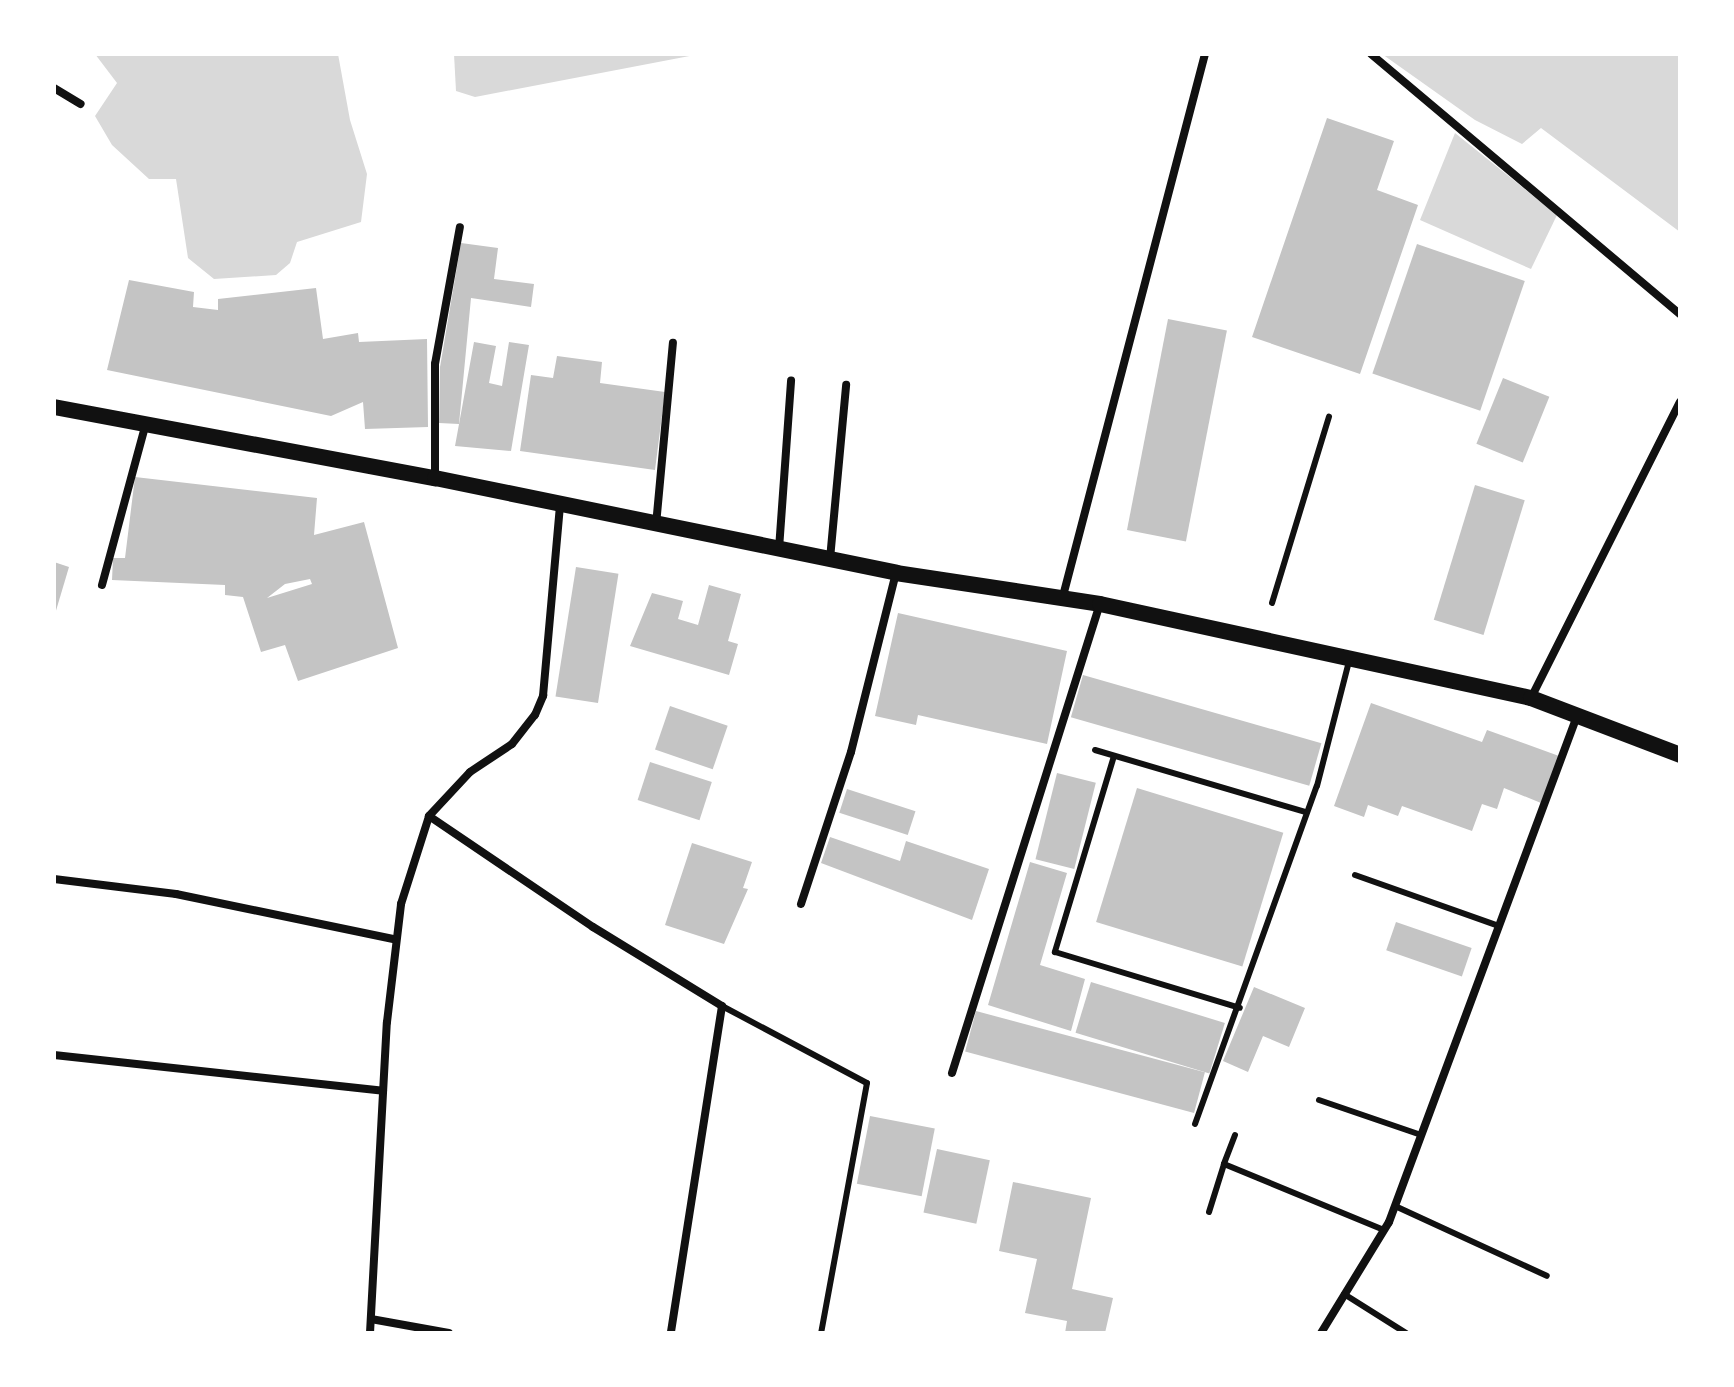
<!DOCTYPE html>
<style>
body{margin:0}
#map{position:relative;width:1734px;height:1387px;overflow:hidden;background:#fff;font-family:"Space Grotesk",sans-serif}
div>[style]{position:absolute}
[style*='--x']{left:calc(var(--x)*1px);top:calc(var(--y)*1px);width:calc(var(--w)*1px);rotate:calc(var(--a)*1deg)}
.water>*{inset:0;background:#d9d9d9}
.building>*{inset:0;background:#c4c4c4;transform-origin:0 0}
.service>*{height:6px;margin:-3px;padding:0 3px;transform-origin:3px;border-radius:3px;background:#111}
.minor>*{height:8px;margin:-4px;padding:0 4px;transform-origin:4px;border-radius:4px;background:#111}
.secondary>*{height:16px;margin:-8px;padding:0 8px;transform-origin:8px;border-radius:8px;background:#111}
span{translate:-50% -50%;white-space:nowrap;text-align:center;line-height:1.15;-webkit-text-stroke:7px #fff;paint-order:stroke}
.frame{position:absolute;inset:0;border:56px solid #fff;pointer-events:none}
</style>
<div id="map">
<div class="water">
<i style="clip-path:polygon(95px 54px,338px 54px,350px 120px,367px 174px,361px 222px,297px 242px,290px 263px,276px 275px,214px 279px,188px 258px,176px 179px,149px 179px,112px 145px,95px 116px,117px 83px)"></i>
<i style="clip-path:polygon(454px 54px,700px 54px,475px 97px,456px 91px)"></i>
<i style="clip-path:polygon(1382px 54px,1680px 54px,1680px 232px,1541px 128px,1522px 144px,1475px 120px)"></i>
<i style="clip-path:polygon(1455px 133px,1557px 215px,1531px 269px,1420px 220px)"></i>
</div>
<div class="building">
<i style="clip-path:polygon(1327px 118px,1394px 141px,1377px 190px,1418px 205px,1360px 374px,1252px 337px)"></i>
<i style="clip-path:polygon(461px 243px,498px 248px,494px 279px,534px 284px,531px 307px,471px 298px,459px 424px,439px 423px,440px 367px)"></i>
<i style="left:1417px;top:244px;width:114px;height:137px;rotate:19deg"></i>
<i style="clip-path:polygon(129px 280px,194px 292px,193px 307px,218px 310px,218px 299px,316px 288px,323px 339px,358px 333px,359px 342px,427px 339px,428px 427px,365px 429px,363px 402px,331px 416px,107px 370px)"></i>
<i style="left:1168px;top:319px;width:60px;height:215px;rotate:11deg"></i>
<i style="clip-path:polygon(474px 342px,496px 346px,489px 383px,502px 386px,509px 342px,529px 345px,511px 451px,455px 446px)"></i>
<i style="clip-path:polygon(557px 356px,602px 362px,600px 383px,665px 392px,655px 470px,520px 451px,531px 375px,553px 378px)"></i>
<i style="left:1503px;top:378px;width:50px;height:71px;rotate:22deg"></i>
<i style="clip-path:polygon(evenodd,135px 477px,317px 498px,314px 535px,364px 522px,398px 648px,298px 681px,285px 645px,261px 652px,243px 597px,225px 595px,225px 585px,112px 580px,113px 558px,125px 558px,135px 477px,310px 579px,312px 584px,267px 598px,285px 584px,310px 579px)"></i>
<i style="left:1475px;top:485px;width:52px;height:141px;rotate:17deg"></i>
<i style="clip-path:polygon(54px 562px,69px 567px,55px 614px,54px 614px)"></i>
<i style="left:576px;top:567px;width:43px;height:131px;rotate:9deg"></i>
<i style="clip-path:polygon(709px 585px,741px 594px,728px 641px,738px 644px,729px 675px,630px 646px,652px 593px,683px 601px,678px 619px,698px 625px)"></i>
<i style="clip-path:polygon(898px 613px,1067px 651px,1047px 744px,918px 715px,916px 725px,875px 716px)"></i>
<i style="left:1083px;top:675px;width:248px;height:44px;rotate:16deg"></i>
<i style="clip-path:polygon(1371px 703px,1482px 742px,1487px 730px,1559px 756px,1541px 803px,1504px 788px,1497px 809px,1482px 804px,1472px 831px,1402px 806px,1398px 816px,1368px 805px,1364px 817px,1334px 806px)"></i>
<i style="left:670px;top:706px;width:61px;height:46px;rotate:19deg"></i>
<i style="left:650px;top:762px;width:65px;height:40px;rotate:18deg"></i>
<i style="left:1057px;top:773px;width:40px;height:89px;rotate:14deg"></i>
<i style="left:1137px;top:788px;width:153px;height:140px;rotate:17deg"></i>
<i style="left:847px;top:789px;width:72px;height:25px;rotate:18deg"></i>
<i style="clip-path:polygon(830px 837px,900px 861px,906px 841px,989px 869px,972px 920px,821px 863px)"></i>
<i style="clip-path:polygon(692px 843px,752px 862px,743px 888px,748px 889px,724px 944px,665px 925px)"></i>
<i style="clip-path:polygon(1030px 862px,1067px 873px,1040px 965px,1085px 979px,1071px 1031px,988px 1005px)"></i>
<i style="left:1396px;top:922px;width:80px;height:30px;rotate:19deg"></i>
<i style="left:1091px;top:982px;width:140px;height:53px;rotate:17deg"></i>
<i style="clip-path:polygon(1254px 987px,1305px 1008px,1289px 1047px,1263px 1036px,1248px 1072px,1223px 1061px)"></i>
<i style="left:976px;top:1011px;width:237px;height:42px;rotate:15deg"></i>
<i style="left:870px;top:1116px;width:66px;height:69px;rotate:11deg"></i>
<i style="left:937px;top:1149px;width:54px;height:65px;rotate:12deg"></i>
<i style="clip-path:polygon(1013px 1182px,1091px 1198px,1072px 1289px,1113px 1298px,1105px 1333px,1065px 1333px,1067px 1321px,1025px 1313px,1037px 1259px,999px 1251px)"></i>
</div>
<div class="service">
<i style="--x:1272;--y:603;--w:195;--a:-73"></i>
<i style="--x:1095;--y:750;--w:219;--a:16.4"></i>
<i style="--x:1114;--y:756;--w:205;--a:106.8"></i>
<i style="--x:1055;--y:952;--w:193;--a:16.8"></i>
<i style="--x:1355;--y:875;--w:153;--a:19.5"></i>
<i style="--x:722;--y:1006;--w:164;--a:28"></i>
<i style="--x:867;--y:1083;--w:254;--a:100.4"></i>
<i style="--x:1319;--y:1100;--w:108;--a:18.9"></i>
<i style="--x:1195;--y:1124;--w:359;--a:-70.2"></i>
<i style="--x:1317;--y:786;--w:129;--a:-75.6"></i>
<i style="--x:1235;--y:1135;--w:31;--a:111"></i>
<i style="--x:1224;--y:1164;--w:173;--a:22.4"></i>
<i style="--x:1395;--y:1206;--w:167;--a:24.7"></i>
<i style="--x:1209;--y:1212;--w:50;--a:-72.6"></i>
<i style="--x:1344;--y:1294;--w:73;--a:32.2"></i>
</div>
<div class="minor">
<i style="--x:1371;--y:54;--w:404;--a:40.1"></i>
<i style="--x:54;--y:88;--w:31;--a:31"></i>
<i style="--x:435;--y:477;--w:113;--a:-90"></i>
<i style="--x:435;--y:364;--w:139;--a:-79.7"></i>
<i style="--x:656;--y:525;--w:183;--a:-84.7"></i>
<i style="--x:779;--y:549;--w:169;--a:-85.9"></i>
<i style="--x:830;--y:559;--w:175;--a:-84.7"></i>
<i style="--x:102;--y:585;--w:164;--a:-74.8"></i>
<i style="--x:1063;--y:596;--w:560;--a:-75.32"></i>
<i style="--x:1531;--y:698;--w:331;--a:-63.3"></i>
<i style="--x:429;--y:816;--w:198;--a:34.1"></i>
<i style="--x:593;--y:927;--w:151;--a:31.5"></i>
<i style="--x:722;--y:1006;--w:331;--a:98.9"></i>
<i style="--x:54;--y:879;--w:123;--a:7"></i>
<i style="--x:176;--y:894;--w:223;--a:11.7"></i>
<i style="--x:801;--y:904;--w:160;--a:-71.8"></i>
<i style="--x:851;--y:752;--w:185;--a:-75.9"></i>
<i style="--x:54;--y:1055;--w:331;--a:6.2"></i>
<i style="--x:952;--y:1073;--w:492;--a:-72.5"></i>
<i style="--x:371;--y:1319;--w:79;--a:10.2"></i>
<i style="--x:370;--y:1333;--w:311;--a:-86.9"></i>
<i style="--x:387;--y:1022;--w:119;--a:-83.2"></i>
<i style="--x:401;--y:904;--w:92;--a:-72.3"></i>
<i style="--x:429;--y:816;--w:60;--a:-47"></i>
<i style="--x:470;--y:772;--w:50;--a:-33.7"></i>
<i style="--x:512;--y:744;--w:37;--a:-52"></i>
<i style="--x:535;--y:715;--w:21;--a:-67"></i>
<i style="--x:543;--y:696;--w:192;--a:-84.9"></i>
<i style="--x:1321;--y:1333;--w:130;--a:-58.5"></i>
<i style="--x:1389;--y:1222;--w:540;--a:-69.62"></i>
</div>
<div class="secondary">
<i style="--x:54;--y:407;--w:388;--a:10.6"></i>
<i style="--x:435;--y:478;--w:471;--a:11.6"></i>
<i style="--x:896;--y:573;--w:206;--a:8.6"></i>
<i style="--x:1100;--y:604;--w:441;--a:12.3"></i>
<i style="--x:1531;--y:698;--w:160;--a:20.9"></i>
</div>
<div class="frame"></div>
</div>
